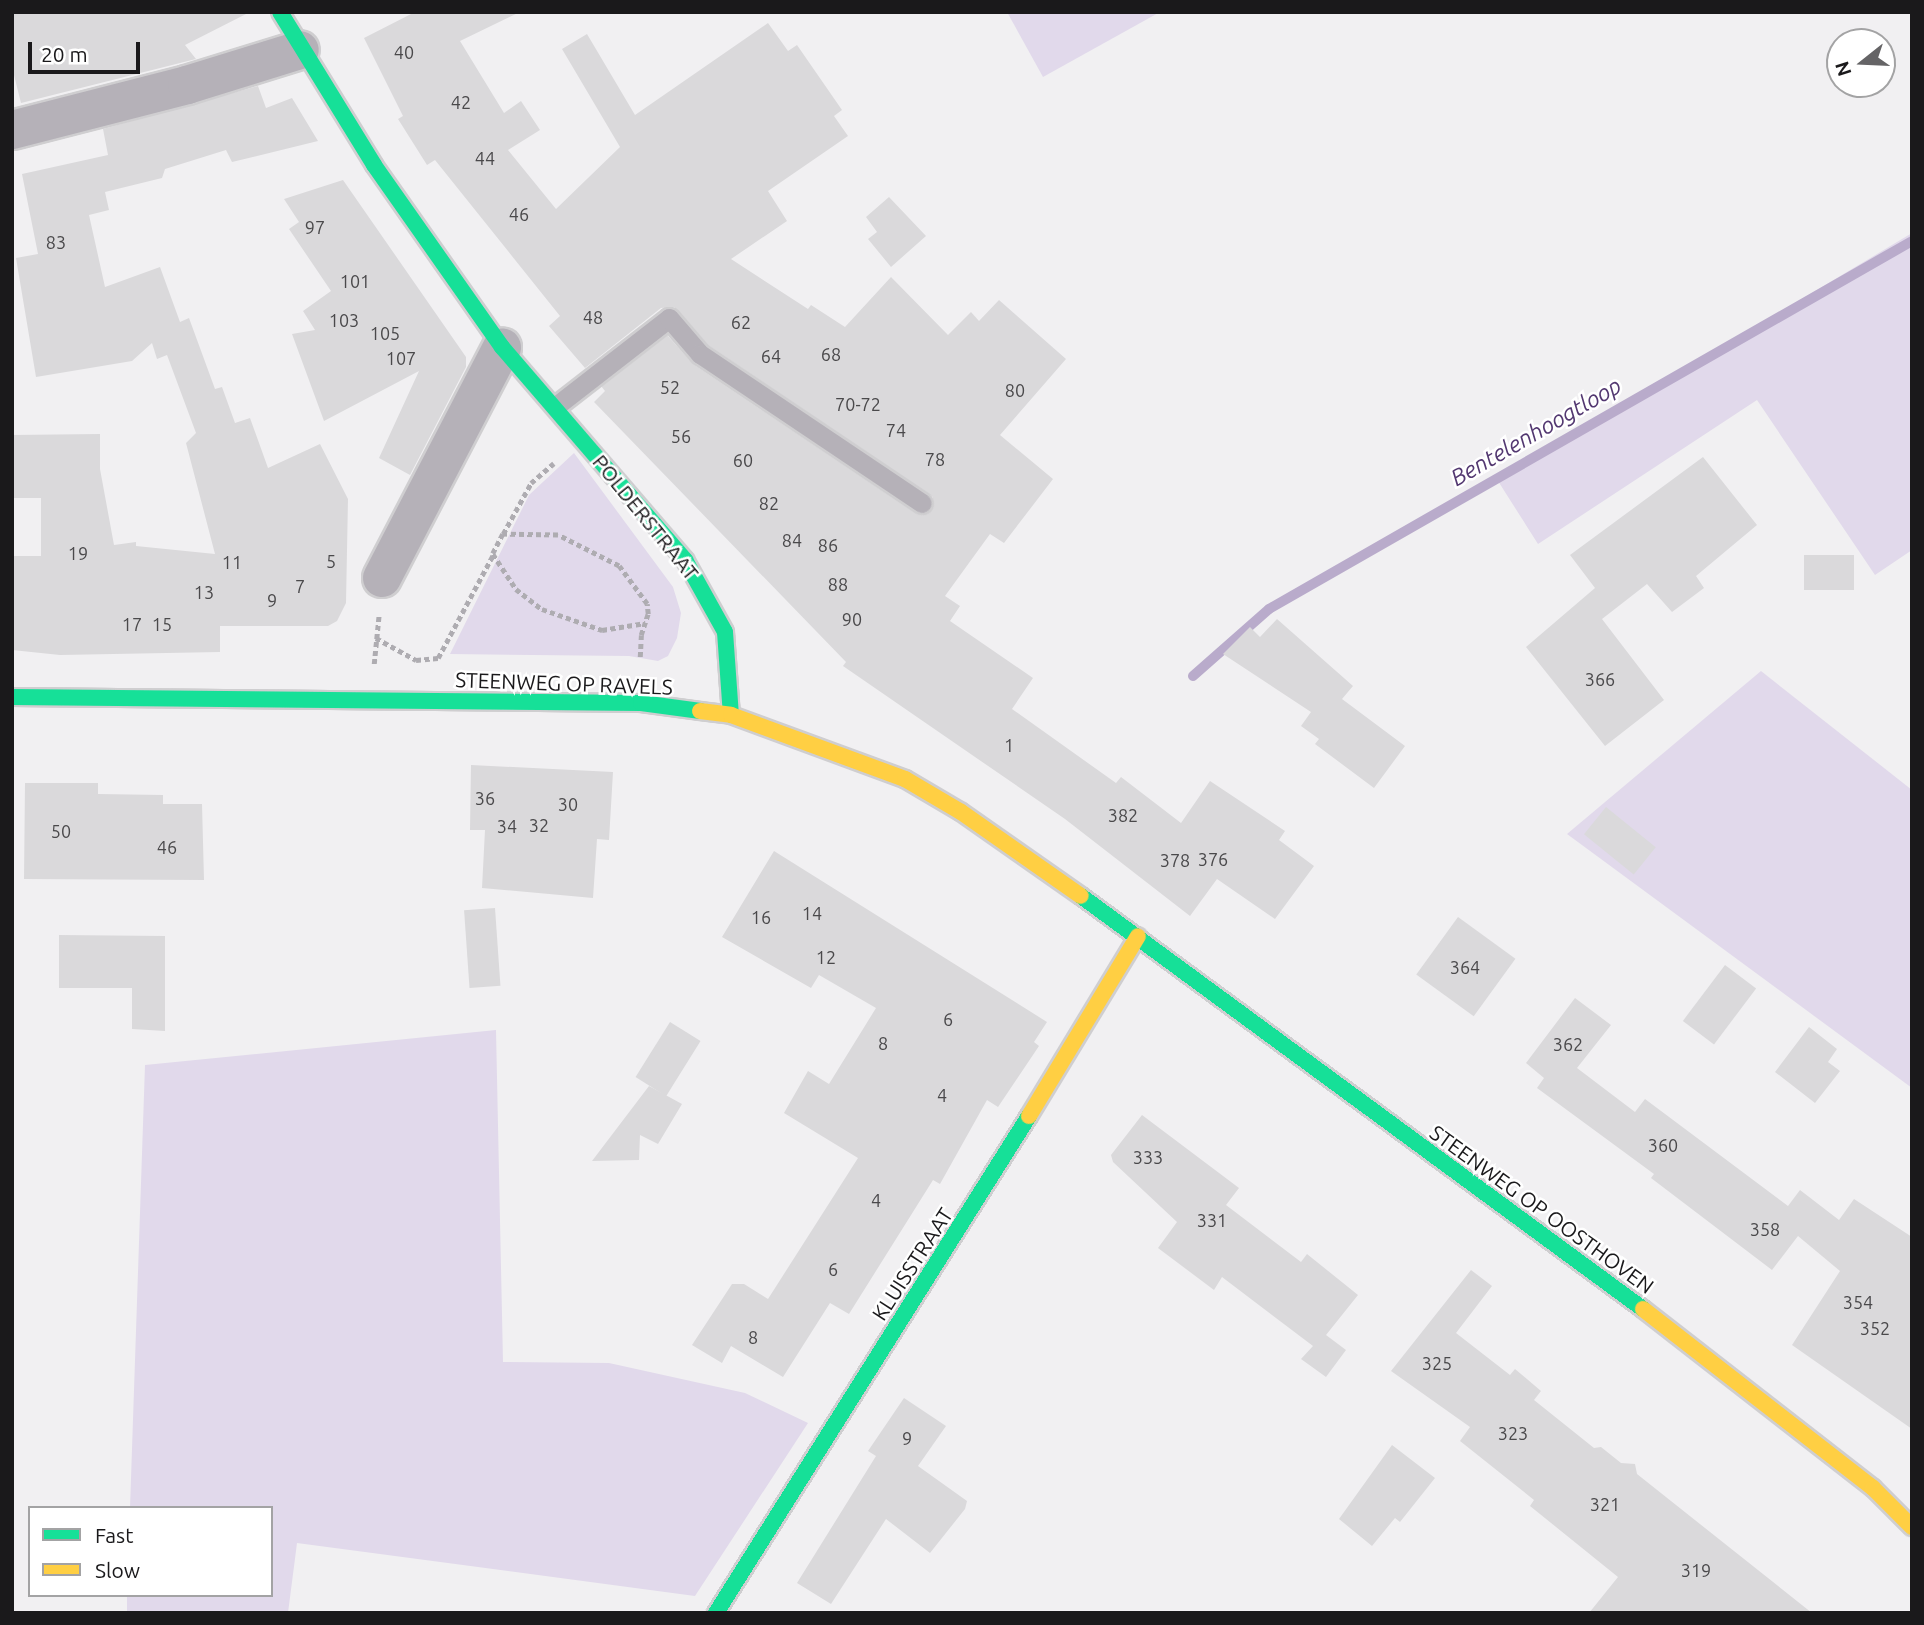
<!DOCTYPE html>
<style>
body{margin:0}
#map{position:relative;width:1924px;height:1625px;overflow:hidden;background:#f1f0f2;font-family:Ubuntu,sans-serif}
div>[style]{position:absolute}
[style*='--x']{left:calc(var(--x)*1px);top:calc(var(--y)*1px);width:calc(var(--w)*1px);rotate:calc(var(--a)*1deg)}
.green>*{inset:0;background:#e1d9eb}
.stream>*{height:10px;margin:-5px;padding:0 5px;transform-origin:5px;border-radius:5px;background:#b9abcb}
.building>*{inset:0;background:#dad9db;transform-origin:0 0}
.path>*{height:4.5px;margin-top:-2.25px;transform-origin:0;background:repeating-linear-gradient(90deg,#aeacb1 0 5px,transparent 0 8.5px)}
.roads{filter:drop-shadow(2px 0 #cfced0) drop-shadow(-2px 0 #cfced0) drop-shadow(0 2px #cfced0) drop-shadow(0 -2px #cfced0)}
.lane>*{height:19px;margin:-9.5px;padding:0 9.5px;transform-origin:9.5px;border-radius:9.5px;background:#b5b1b8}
.street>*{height:38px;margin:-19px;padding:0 19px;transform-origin:19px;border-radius:19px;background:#b5b1b8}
.fast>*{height:16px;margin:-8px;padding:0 8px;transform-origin:8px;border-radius:8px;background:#16e098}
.slow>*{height:16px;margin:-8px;padding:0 8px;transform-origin:8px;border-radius:8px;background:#ffcf43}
span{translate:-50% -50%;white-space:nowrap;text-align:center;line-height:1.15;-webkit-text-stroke:5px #fff;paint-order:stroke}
.number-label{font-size:18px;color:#4a494b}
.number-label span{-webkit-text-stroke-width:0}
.street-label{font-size:21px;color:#1a191b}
.water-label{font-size:23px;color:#533871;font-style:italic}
.frame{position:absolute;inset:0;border:14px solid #1a191b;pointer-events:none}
.legend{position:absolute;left:28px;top:1506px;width:245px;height:91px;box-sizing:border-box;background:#fff;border:2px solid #a3a3a4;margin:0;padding:9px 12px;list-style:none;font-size:21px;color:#1a191b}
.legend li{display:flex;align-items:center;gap:14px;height:35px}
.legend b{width:35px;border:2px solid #a3a3a4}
.north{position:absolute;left:1826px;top:28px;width:70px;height:70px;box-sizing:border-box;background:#fff;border:2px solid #a3a3a4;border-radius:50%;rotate:252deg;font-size:19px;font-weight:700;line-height:28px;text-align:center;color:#1a191b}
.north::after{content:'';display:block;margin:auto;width:24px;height:32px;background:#656466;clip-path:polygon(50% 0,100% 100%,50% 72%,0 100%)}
.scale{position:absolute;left:28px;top:42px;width:112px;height:32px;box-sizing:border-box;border:4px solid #1a191b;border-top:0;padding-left:9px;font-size:21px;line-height:24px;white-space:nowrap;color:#1a191b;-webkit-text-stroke:5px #fff;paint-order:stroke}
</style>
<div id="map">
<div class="green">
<i style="clip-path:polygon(1007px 12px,1160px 12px,1043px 77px)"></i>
<i style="clip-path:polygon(1912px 233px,1912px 550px,1875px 575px,1757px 400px,1538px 544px,1498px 481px)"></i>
<i style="clip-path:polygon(574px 453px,673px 587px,681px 613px,677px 638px,668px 656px,658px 661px,629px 656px,450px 654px,529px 495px)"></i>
<i style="clip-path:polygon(1761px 671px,1912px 790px,1912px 1088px,1567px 834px)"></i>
<i style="clip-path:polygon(496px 1030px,503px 1362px,609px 1363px,745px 1393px,808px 1423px,695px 1596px,297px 1543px,288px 1613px,127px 1613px,127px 1595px,271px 1595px,271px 1508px,130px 1508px,145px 1065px)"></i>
</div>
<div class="stream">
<i style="--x:1193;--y:676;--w:101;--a:-41.4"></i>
<i style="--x:1269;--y:609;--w:741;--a:-29.78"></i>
</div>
<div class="building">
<i style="clip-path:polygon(12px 12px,250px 12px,185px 45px,196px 59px,21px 103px,12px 67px)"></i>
<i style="clip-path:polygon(415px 12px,520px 12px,460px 41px,504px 113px,521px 101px,540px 130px,508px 150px,556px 209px,620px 147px,562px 49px,587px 34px,635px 115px,768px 23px,788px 51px,797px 45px,842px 110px,834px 116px,848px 136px,768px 191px,787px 221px,731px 259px,808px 309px,811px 305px,845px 327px,891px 277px,948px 335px,971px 312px,979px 321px,999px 300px,1066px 359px,1000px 435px,1053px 479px,1004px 543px,990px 534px,945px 596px,960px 606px,950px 621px,1033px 678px,1012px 709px,1116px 783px,1121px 777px,1181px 823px,1210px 781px,1285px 831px,1279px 840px,1314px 866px,1275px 919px,1217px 879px,1190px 916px,1065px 819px,843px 666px,846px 662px,594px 402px,605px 391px,601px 386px,667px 335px,693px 364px,915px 513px,932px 510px,933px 497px,708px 345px,674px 307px,661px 308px,585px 368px,549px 326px,560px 316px,435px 160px,427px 165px,398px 119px,403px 116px,364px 38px)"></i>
<i style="clip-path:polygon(258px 86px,266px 108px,292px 98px,318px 141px,232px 162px,226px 150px,165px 169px,162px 178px,105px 192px,109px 210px,89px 215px,105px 287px,160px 267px,180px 322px,189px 318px,215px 389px,222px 387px,235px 423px,250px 418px,268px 468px,320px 444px,348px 499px,346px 603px,337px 621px,328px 626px,220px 626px,220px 652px,60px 655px,12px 650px,12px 556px,41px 556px,41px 498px,13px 498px,12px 435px,100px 434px,100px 469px,114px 545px,136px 542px,136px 546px,215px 554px,186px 443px,196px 433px,167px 355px,157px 359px,152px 343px,132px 361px,36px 377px,16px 258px,38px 254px,22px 174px,108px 155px,103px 129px)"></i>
<i style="clip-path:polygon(343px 180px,466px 357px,466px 367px,410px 475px,379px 458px,419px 371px,324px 421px,292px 334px,315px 330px,303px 311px,331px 291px,289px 229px,299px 222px,284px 199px)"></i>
<i style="clip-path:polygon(889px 197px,926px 236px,891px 267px,868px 239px,877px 232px,866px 217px)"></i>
<i style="clip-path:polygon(1703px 457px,1757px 525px,1696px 576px,1704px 588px,1672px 612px,1647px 584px,1602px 619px,1664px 700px,1605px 746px,1526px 647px,1595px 588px,1570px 555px)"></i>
<i style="left:1804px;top:555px;width:50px;height:35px"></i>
<i style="clip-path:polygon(1277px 619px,1353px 686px,1342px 699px,1405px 746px,1374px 788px,1315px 744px,1319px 739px,1301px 726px,1311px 712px,1223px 654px,1250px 627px,1260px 637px)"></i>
<i style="clip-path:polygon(471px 765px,613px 772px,609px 840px,597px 839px,593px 898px,482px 888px,485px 830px,470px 830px)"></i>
<i style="clip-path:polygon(25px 783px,98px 783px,98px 794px,163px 795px,163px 804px,202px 804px,204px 880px,24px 879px)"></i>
<i style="left:1606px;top:807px;width:64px;height:35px;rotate:39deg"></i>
<i style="clip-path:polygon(774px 851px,1047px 1022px,1034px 1042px,1039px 1046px,998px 1107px,987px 1100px,940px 1184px,933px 1180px,849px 1314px,830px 1303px,783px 1377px,731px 1346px,722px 1363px,692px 1345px,732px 1284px,744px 1284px,768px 1299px,858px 1158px,784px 1113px,808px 1071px,829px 1084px,876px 1008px,819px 975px,811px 988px,722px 937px)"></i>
<i style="left:495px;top:908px;width:78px;height:31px;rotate:86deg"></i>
<i style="left:1458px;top:917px;width:71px;height:71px;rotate:36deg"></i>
<i style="clip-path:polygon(59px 935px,165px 936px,165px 1031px,132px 1029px,132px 988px,59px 988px)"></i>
<i style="left:1725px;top:965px;width:39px;height:70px;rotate:37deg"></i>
<i style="clip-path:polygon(1575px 998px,1611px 1025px,1577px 1068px,1635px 1112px,1645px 1099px,1788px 1206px,1800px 1190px,1839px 1220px,1854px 1199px,1912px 1237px,1912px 1429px,1792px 1345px,1840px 1271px,1798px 1236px,1772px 1270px,1651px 1178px,1654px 1174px,1537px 1088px,1544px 1078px,1526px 1063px)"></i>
<i style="left:670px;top:1022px;width:36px;height:65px;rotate:32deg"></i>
<i style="clip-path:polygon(1809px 1027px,1837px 1049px,1828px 1062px,1840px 1071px,1815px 1103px,1775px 1072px)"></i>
<i style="clip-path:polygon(649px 1086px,682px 1104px,658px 1144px,640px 1135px,639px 1160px,592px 1161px)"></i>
<i style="clip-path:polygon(1142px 1115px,1239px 1188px,1226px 1205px,1301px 1262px,1307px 1254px,1358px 1295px,1326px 1335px,1346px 1350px,1326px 1377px,1301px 1359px,1313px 1346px,1222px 1277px,1214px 1290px,1158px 1248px,1177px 1222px,1113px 1162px,1111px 1155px)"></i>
<i style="clip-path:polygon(1471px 1270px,1492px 1286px,1456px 1333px,1510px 1375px,1515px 1369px,1541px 1391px,1534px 1400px,1594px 1448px,1601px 1447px,1621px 1463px,1635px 1464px,1637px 1474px,1812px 1613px,1589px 1613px,1618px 1577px,1530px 1506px,1534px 1500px,1460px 1441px,1470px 1427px,1391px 1371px)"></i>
<i style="clip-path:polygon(904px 1398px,946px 1426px,918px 1466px,967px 1501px,965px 1509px,930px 1553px,886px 1519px,831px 1604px,797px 1583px,876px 1456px,868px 1451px)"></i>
<i style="clip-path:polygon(1392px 1445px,1435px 1478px,1400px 1522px,1395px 1518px,1372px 1546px,1339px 1519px)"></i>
</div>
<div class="path">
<i style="--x:503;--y:534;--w:58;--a:-61.2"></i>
<i style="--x:531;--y:483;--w:30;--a:-41"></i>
<i style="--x:376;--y:638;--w:46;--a:28.8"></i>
<i style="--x:416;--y:660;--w:22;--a:-5"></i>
<i style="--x:438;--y:658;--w:117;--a:-61.9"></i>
<i style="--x:640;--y:657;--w:22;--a:-87"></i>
<i style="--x:641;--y:635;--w:22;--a:-72"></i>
<i style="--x:648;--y:614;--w:10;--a:-96"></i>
<i style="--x:647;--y:604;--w:47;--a:-126.4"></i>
<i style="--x:619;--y:566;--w:68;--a:-153.1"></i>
<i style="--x:558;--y:535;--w:55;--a:-179"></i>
<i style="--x:503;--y:534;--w:22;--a:117"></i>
<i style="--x:493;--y:554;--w:42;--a:56.7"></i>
<i style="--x:516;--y:589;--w:33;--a:38"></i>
<i style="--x:542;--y:609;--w:64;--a:19.3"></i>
<i style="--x:602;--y:630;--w:44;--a:-9.2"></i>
<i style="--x:374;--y:664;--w:50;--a:-84.3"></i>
</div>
<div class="roads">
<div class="lane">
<i style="--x:556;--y:406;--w:143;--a:-37.9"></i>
<i style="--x:669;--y:318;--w:48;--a:49.3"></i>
<i style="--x:700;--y:354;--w:267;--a:33.9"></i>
</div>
<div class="street">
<i style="--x:12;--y:130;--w:181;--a:-14.4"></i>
<i style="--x:187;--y:85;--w:118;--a:-17.2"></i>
<i style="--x:382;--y:578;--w:260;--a:-62.5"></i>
</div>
<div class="fast">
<i style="--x:280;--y:12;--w:180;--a:58.4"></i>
<i style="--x:374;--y:165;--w:223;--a:54.9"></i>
<i style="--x:502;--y:347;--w:281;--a:49.3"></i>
<i style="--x:685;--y:560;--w:82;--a:60.9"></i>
<i style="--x:725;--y:632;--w:83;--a:85.9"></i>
<i style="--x:12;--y:697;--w:629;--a:0.55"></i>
<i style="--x:641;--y:703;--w:60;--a:7.7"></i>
<i style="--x:1081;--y:896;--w:697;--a:36.31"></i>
<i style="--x:716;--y:1613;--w:587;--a:-57.8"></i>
</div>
<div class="slow">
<i style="--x:700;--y:711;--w:31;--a:7"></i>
<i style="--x:731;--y:715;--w:185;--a:20.2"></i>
<i style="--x:905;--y:779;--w:65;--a:30.5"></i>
<i style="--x:961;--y:812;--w:146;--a:35"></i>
<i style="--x:1029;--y:1116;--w:210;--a:-58.8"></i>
<i style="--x:1643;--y:1309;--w:291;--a:37.9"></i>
<i style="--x:1873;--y:1488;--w:55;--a:45"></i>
</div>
</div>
<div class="number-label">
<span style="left:404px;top:52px">40</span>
<span style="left:461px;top:102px">42</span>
<span style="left:485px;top:158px">44</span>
<span style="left:519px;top:214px">46</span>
<span style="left:315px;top:227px">97</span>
<span style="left:56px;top:242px">83</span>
<span style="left:355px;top:281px">101</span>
<span style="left:593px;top:317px">48</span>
<span style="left:344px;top:320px">103</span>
<span style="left:741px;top:322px">62</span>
<span style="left:385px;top:333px">105</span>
<span style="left:831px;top:354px">68</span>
<span style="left:771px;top:356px">64</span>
<span style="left:401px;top:358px">107</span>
<span style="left:670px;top:387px">52</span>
<span style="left:1015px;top:390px">80</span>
<span style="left:858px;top:404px">70-72</span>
<span style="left:896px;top:430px">74</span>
<span style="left:681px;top:436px">56</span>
<span style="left:935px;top:459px">78</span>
<span style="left:743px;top:460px">60</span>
<span style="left:769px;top:503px">82</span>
<span style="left:792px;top:540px">84</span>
<span style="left:828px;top:545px">86</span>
<span style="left:78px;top:553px">19</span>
<span style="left:331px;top:561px">5</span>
<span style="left:232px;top:562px">11</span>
<span style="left:838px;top:584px">88</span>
<span style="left:300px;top:586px">7</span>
<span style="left:204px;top:592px">13</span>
<span style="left:272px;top:600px">9</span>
<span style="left:852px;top:619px">90</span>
<span style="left:132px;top:624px">17</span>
<span style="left:162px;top:624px">15</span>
<span style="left:1600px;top:679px">366</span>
<span style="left:1009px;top:745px">1</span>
<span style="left:485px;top:798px">36</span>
<span style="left:568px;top:804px">30</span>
<span style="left:1123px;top:815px">382</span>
<span style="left:539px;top:825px">32</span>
<span style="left:507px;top:826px">34</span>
<span style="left:61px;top:831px">50</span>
<span style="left:167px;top:847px">46</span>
<span style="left:1213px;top:859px">376</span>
<span style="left:1175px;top:860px">378</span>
<span style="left:812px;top:913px">14</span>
<span style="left:761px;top:917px">16</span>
<span style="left:826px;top:957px">12</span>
<span style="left:1465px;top:967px">364</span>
<span style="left:948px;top:1019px">6</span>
<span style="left:883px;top:1043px">8</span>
<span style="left:1568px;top:1044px">362</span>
<span style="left:942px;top:1095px">4</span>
<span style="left:1663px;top:1145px">360</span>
<span style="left:1148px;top:1157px">333</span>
<span style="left:876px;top:1200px">4</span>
<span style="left:1212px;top:1220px">331</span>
<span style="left:1765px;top:1229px">358</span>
<span style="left:833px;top:1269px">6</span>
<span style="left:1858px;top:1302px">354</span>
<span style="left:1875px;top:1328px">352</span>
<span style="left:753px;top:1337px">8</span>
<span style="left:1437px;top:1363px">325</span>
<span style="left:1513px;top:1433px">323</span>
<span style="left:907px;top:1438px">9</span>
<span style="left:1605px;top:1504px">321</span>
<span style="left:1696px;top:1570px">319</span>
</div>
<div class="street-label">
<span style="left:646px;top:517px;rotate:51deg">POLDERSTRAAT</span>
<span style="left:564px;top:683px;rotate:2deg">STEENWEG OP RAVELS</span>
<span style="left:1542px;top:1209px;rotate:36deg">STEENWEG OP OOSTHOVEN</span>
<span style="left:912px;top:1264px;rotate:-57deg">KLUISSTRAAT</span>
</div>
<div class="water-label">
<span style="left:1536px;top:432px;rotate:-30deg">Bentelenhoogtloop</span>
</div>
<div class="frame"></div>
<ul class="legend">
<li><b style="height:9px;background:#16e098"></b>Fast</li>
<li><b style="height:9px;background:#ffcf43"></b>Slow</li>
</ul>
<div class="north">N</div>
<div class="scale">20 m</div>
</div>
